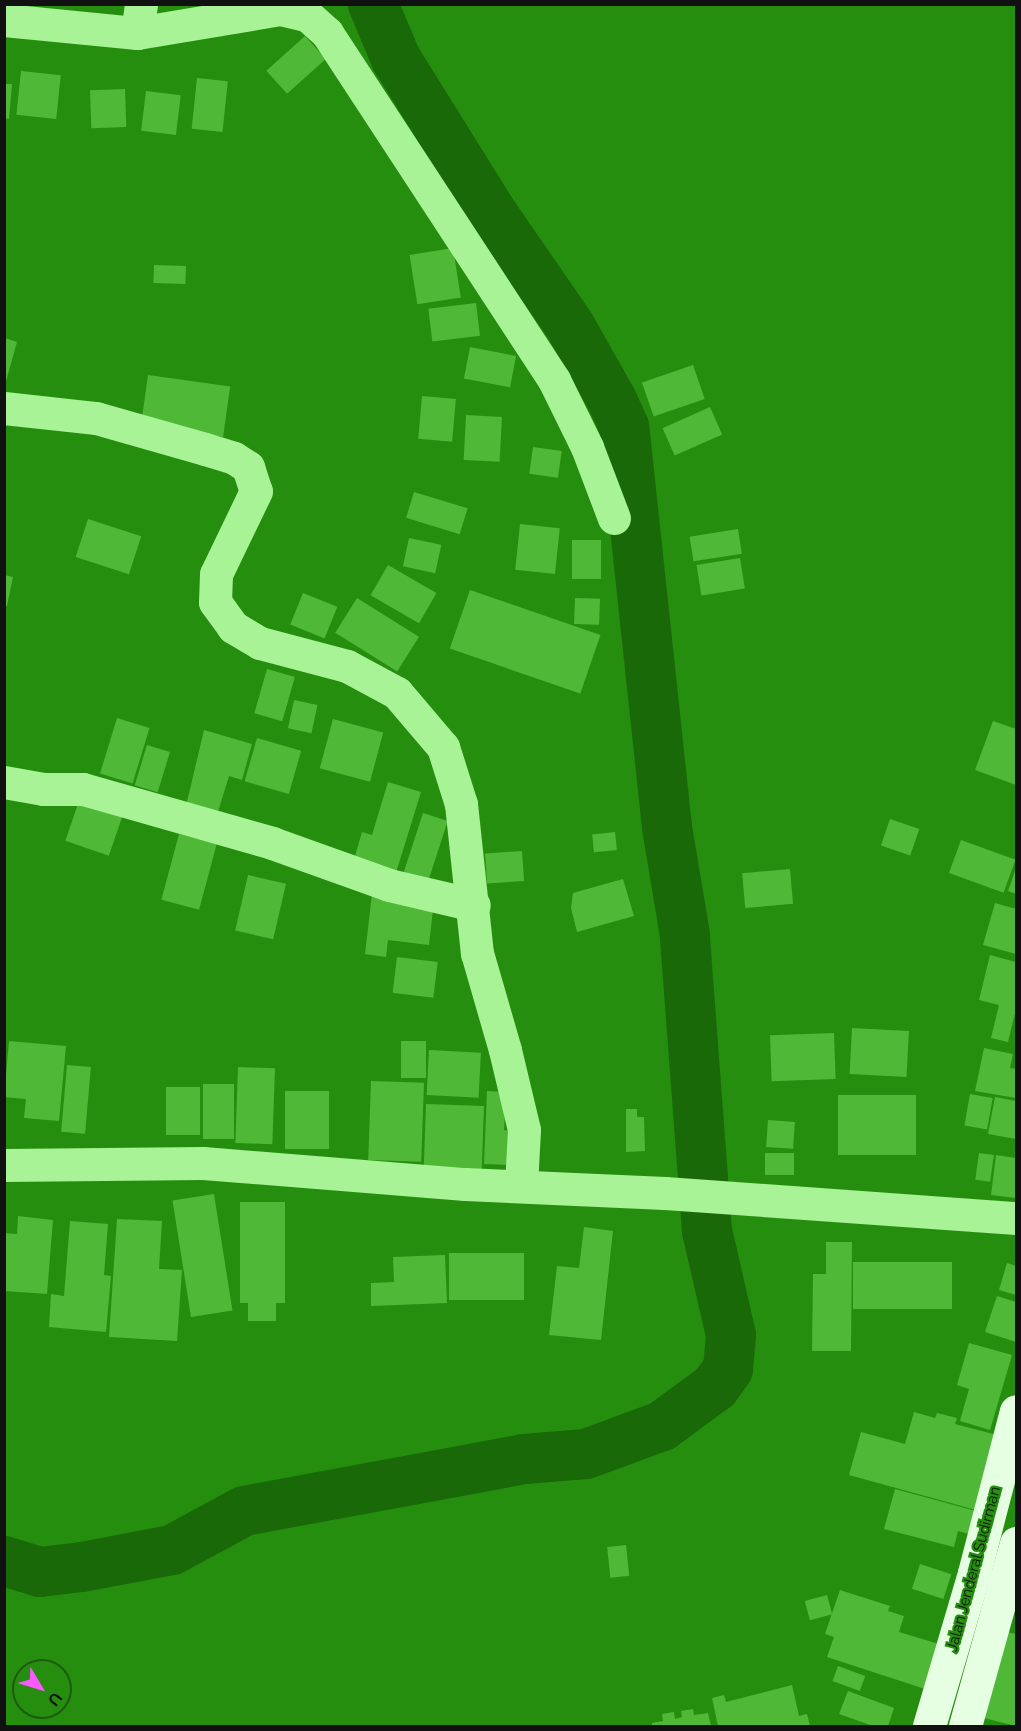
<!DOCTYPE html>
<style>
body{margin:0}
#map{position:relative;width:1021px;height:1731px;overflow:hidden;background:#258e0f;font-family:Raleway,sans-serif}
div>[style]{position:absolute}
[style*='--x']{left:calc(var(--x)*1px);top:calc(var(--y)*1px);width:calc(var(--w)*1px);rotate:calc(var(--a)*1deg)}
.river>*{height:50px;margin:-25px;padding:0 25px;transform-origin:25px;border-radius:25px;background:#196908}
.building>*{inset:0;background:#4fb837;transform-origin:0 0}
.minor>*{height:33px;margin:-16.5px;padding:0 16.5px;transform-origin:16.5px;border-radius:16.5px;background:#a8f396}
.major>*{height:33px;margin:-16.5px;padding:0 16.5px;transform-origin:16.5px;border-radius:16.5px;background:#e6ffe3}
span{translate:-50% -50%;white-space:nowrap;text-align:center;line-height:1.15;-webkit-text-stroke:4.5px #258e0f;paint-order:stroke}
.street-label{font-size:15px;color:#111}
.frame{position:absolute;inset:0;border:6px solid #111;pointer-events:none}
.north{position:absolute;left:12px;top:1659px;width:60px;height:60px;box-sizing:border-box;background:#258e0f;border:2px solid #1d5c10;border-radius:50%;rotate:128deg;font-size:16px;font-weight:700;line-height:24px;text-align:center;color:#111}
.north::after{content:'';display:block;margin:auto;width:21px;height:27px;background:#fa59ff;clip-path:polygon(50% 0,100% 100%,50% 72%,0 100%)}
</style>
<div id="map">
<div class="river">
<i style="--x:4;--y:1561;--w:38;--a:17"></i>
<i style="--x:40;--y:1572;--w:42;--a:-6.8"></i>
<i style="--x:82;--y:1567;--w:92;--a:-10.7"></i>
<i style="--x:172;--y:1550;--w:82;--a:-28.4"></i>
<i style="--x:244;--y:1511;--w:286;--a:-10.5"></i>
<i style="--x:525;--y:1459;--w:61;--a:-4.7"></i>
<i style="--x:586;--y:1454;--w:81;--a:-20.2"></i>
<i style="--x:662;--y:1426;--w:66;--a:-36.3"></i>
<i style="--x:715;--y:1387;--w:22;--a:-54"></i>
<i style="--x:728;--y:1369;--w:34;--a:-85"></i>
<i style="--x:731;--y:1335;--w:107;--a:-103"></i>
<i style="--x:707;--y:1231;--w:297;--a:-94.3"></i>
<i style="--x:685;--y:935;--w:109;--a:-99.5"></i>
<i style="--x:667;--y:827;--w:402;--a:-96.1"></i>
<i style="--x:624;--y:427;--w:27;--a:-114"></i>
<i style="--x:613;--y:402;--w:87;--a:-119.5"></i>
<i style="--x:570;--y:326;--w:137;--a:-124.6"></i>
<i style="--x:492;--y:213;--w:181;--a:-121.9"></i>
<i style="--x:396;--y:59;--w:60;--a:-112.7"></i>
</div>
<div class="building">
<i style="left:305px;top:36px;width:31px;height:52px;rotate:48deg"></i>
<i style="left:21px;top:71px;width:40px;height:44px;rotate:6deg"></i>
<i style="left:197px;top:78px;width:31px;height:51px;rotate:6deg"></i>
<i style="clip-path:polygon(4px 84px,12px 84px,9px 119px,4px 118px)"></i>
<i style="left:125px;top:89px;width:38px;height:35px;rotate:88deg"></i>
<i style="left:146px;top:91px;width:35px;height:40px;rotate:7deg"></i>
<i style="left:453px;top:248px;width:50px;height:44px;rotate:81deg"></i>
<i style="left:154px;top:265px;width:32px;height:18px;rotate:2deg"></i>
<i style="left:476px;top:303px;width:33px;height:48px;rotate:83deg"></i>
<i style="clip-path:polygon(5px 338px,17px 342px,5px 385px)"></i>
<i style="left:470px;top:347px;width:47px;height:32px;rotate:11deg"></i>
<i style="left:693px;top:365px;width:36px;height:54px;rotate:71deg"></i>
<i style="left:148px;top:375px;width:83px;height:51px;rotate:8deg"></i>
<i style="left:422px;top:396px;width:34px;height:43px;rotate:5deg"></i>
<i style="left:710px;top:407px;width:30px;height:52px;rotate:66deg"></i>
<i style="left:466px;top:415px;width:36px;height:45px;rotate:3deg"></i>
<i style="left:533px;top:447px;width:29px;height:27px;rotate:8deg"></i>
<i style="left:414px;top:492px;width:56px;height:27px;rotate:17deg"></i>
<i style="left:88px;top:519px;width:56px;height:40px;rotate:18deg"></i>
<i style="left:520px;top:524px;width:40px;height:46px;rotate:6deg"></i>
<i style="left:738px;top:529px;width:25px;height:49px;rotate:81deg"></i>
<i style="left:409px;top:538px;width:33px;height:29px;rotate:12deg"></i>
<i style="left:572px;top:540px;width:29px;height:39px"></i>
<i style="left:740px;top:558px;width:31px;height:44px;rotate:81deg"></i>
<i style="left:388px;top:565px;width:56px;height:35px;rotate:30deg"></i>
<i style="clip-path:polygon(4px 575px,13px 577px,7px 606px,4px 606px)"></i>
<i style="left:470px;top:590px;width:138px;height:62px;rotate:19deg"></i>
<i style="left:303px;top:593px;width:37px;height:34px;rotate:22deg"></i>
<i style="left:357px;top:598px;width:73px;height:41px;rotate:32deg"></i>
<i style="left:575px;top:598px;width:25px;height:26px;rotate:2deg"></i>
<i style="left:267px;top:669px;width:29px;height:46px;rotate:16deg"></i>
<i style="left:294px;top:700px;width:24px;height:29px;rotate:12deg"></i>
<i style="left:117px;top:718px;width:34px;height:58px;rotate:17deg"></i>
<i style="left:333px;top:719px;width:52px;height:51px;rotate:15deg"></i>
<i style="clip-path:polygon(993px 721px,1016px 729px,1016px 785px,975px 770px)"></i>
<i style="clip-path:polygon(204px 730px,252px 744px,242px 780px,229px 776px,217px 815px,186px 806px)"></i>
<i style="left:257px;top:738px;width:46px;height:45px;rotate:16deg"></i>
<i style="left:147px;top:745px;width:24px;height:42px;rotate:17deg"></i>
<i style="clip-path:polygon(388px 782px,421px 792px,395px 876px,353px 863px,362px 832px,372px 835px)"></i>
<i style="left:79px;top:801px;width:46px;height:42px;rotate:19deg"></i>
<i style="left:423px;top:813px;width:26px;height:66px;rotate:18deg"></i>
<i style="left:890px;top:819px;width:31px;height:28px;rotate:19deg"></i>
<i style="left:615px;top:832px;width:18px;height:23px;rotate:84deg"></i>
<i style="left:179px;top:834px;width:39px;height:68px;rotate:15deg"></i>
<i style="left:961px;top:840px;width:58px;height:35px;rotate:20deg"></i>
<i style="left:522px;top:851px;width:30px;height:37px;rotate:86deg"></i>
<i style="clip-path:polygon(1016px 868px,1016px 894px,1008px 891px)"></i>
<i style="left:790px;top:869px;width:35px;height:48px;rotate:85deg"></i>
<i style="left:248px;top:875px;width:39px;height:57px;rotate:13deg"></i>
<i style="clip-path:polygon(623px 879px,634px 916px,577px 932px,571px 908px,573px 893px)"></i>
<i style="clip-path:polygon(372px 894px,434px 901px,429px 945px,388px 940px,386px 957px,365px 954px)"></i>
<i style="clip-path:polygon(995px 903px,1016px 909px,1016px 954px,983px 945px)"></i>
<i style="clip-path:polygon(990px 955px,1016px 962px,1016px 1009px,1008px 1042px,991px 1038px,999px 1005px,979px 1000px)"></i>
<i style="left:397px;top:957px;width:41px;height:36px;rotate:7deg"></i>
<i style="left:852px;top:1028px;width:57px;height:46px;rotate:3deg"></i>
<i style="left:834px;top:1033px;width:46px;height:64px;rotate:88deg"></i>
<i style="clip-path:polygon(9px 1041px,66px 1046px,59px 1121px,24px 1118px,26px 1099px,4px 1097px)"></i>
<i style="left:401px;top:1041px;width:25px;height:37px"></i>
<i style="clip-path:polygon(984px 1048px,1013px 1054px,1010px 1068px,1016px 1069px,1016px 1098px,975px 1091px)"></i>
<i style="left:429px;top:1050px;width:52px;height:45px;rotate:3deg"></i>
<i style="left:67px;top:1065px;width:24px;height:67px;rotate:5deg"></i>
<i style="left:238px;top:1067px;width:37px;height:76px;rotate:2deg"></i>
<i style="left:371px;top:1081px;width:53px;height:79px;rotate:2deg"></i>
<i style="left:203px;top:1084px;width:31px;height:55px"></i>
<i style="left:166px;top:1087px;width:34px;height:48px"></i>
<i style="left:285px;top:1091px;width:44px;height:58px"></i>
<i style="clip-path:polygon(487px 1091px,506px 1092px,504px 1130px,513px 1131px,511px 1165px,484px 1164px)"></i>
<i style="left:970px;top:1094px;width:23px;height:32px;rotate:10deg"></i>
<i style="left:916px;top:1095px;width:60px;height:78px;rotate:90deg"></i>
<i style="clip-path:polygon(995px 1097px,1016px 1101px,1016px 1139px,988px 1134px)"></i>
<i style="left:426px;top:1104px;width:58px;height:66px;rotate:2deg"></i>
<i style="clip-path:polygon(626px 1109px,637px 1109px,637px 1117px,644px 1117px,645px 1151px,626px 1152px)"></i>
<i style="left:768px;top:1120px;width:27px;height:27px;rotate:4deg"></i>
<i style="left:765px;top:1153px;width:29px;height:22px"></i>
<i style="left:979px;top:1153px;width:15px;height:27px;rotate:8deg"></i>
<i style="clip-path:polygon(996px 1155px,1016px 1158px,1016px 1198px,991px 1195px)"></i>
<i style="left:214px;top:1194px;width:118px;height:42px;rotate:81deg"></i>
<i style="clip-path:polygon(240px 1202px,285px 1202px,285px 1303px,276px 1303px,276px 1321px,248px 1321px,248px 1303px,240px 1303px)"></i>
<i style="clip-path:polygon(18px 1216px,53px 1220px,47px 1294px,4px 1291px,4px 1233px,17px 1234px)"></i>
<i style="clip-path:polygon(117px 1219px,162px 1221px,159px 1269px,182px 1270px,177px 1341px,109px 1337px)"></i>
<i style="clip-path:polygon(70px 1221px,108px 1224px,104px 1275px,111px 1276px,106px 1332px,49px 1327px,51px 1294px,64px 1296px)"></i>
<i style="clip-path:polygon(584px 1227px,613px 1231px,601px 1340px,549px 1335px,557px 1266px,579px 1268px)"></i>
<i style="clip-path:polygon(826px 1242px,852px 1242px,851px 1351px,812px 1351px,813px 1274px,826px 1274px)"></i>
<i style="left:449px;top:1253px;width:75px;height:47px"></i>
<i style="clip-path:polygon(445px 1255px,447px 1303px,371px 1306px,371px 1283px,394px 1282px,393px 1257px)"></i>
<i style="left:853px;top:1262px;width:99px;height:47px"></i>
<i style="clip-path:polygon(1007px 1263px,1016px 1266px,1016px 1295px,999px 1290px)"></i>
<i style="clip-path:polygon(997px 1296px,1016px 1302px,1016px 1342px,985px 1332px)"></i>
<i style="clip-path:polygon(969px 1343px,1012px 1355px,990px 1430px,960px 1421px,969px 1389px,957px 1385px)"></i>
<i style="clip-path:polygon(914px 1412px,935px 1418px,937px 1413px,957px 1418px,955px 1424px,997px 1435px,976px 1510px,849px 1475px,861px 1432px,905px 1444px)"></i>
<i style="clip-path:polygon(895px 1489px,976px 1511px,969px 1534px,958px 1531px,954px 1547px,884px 1529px)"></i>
<i style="left:626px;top:1545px;width:31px;height:19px;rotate:84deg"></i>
<i style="left:920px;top:1564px;width:33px;height:26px;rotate:18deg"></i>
<i style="clip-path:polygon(840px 1590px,890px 1606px,888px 1611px,904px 1616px,899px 1632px,939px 1644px,925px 1689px,827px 1657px,834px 1637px,825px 1634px)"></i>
<i style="left:827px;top:1595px;width:20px;height:23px;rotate:75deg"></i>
<i style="clip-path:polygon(1007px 1632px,1016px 1634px,1016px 1726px,984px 1718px)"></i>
<i style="left:838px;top:1666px;width:29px;height:16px;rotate:20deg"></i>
<i style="clip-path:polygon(792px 1685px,799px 1716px,807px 1714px,810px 1726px,718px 1726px,712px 1698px,724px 1695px,726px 1702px)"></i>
<i style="clip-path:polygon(848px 1691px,894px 1708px,888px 1726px,873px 1726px,839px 1714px)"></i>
<i style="clip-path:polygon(693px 1709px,694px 1715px,708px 1713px,711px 1726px,652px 1726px,652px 1723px,663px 1721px,662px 1714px,674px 1712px,675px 1719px,682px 1717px,681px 1711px)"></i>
</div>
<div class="minor">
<i style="--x:4;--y:20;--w:134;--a:5.6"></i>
<i style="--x:137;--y:33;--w:29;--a:-82"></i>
<i style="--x:137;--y:33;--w:145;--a:-9.5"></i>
<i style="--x:280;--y:9;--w:28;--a:13"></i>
<i style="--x:307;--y:15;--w:27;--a:42"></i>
<i style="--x:327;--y:33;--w:415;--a:56.8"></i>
<i style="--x:554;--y:380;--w:75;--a:63.8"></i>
<i style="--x:587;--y:447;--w:76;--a:69.2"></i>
<i style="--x:4;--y:408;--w:93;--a:6.2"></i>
<i style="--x:96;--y:418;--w:113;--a:15.9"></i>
<i style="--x:205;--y:449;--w:30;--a:17"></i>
<i style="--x:234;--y:458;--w:17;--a:33"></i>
<i style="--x:248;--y:467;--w:25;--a:72"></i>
<i style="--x:256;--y:491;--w:92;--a:115.7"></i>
<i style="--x:216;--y:574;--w:28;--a:92"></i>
<i style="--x:215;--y:602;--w:31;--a:54"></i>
<i style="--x:233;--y:627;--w:31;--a:31"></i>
<i style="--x:260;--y:643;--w:90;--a:14.8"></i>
<i style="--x:347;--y:666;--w:57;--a:28.4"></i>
<i style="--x:397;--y:693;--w:71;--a:49.6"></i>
<i style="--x:443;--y:747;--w:60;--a:72.5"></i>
<i style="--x:461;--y:804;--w:150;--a:83.9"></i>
<i style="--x:477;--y:953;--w:101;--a:73.9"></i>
<i style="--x:505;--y:1050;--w:82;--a:76.6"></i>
<i style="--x:524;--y:1130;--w:56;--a:93.1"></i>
<i style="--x:4;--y:782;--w:40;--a:10"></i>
<i style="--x:43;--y:789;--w:40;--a:0"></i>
<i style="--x:83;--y:789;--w:197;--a:15.9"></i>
<i style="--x:272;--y:843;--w:124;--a:19.7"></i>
<i style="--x:389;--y:885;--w:87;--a:13.2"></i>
<i style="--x:4;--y:1165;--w:199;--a:-0.6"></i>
<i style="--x:203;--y:1163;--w:263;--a:4.6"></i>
<i style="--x:465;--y:1184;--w:200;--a:2.6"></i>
<i style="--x:665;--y:1193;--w:352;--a:4.1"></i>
</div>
<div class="major">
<i style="--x:929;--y:1726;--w:159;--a:-73.6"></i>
<i style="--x:974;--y:1573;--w:167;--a:-75.5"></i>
<i style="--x:965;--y:1726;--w:190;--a:-74.4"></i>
</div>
<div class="street-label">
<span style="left:974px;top:1569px;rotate:-75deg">Jalan Jenderal Sudirman</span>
</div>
<div class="frame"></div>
<div class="north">U</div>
</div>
